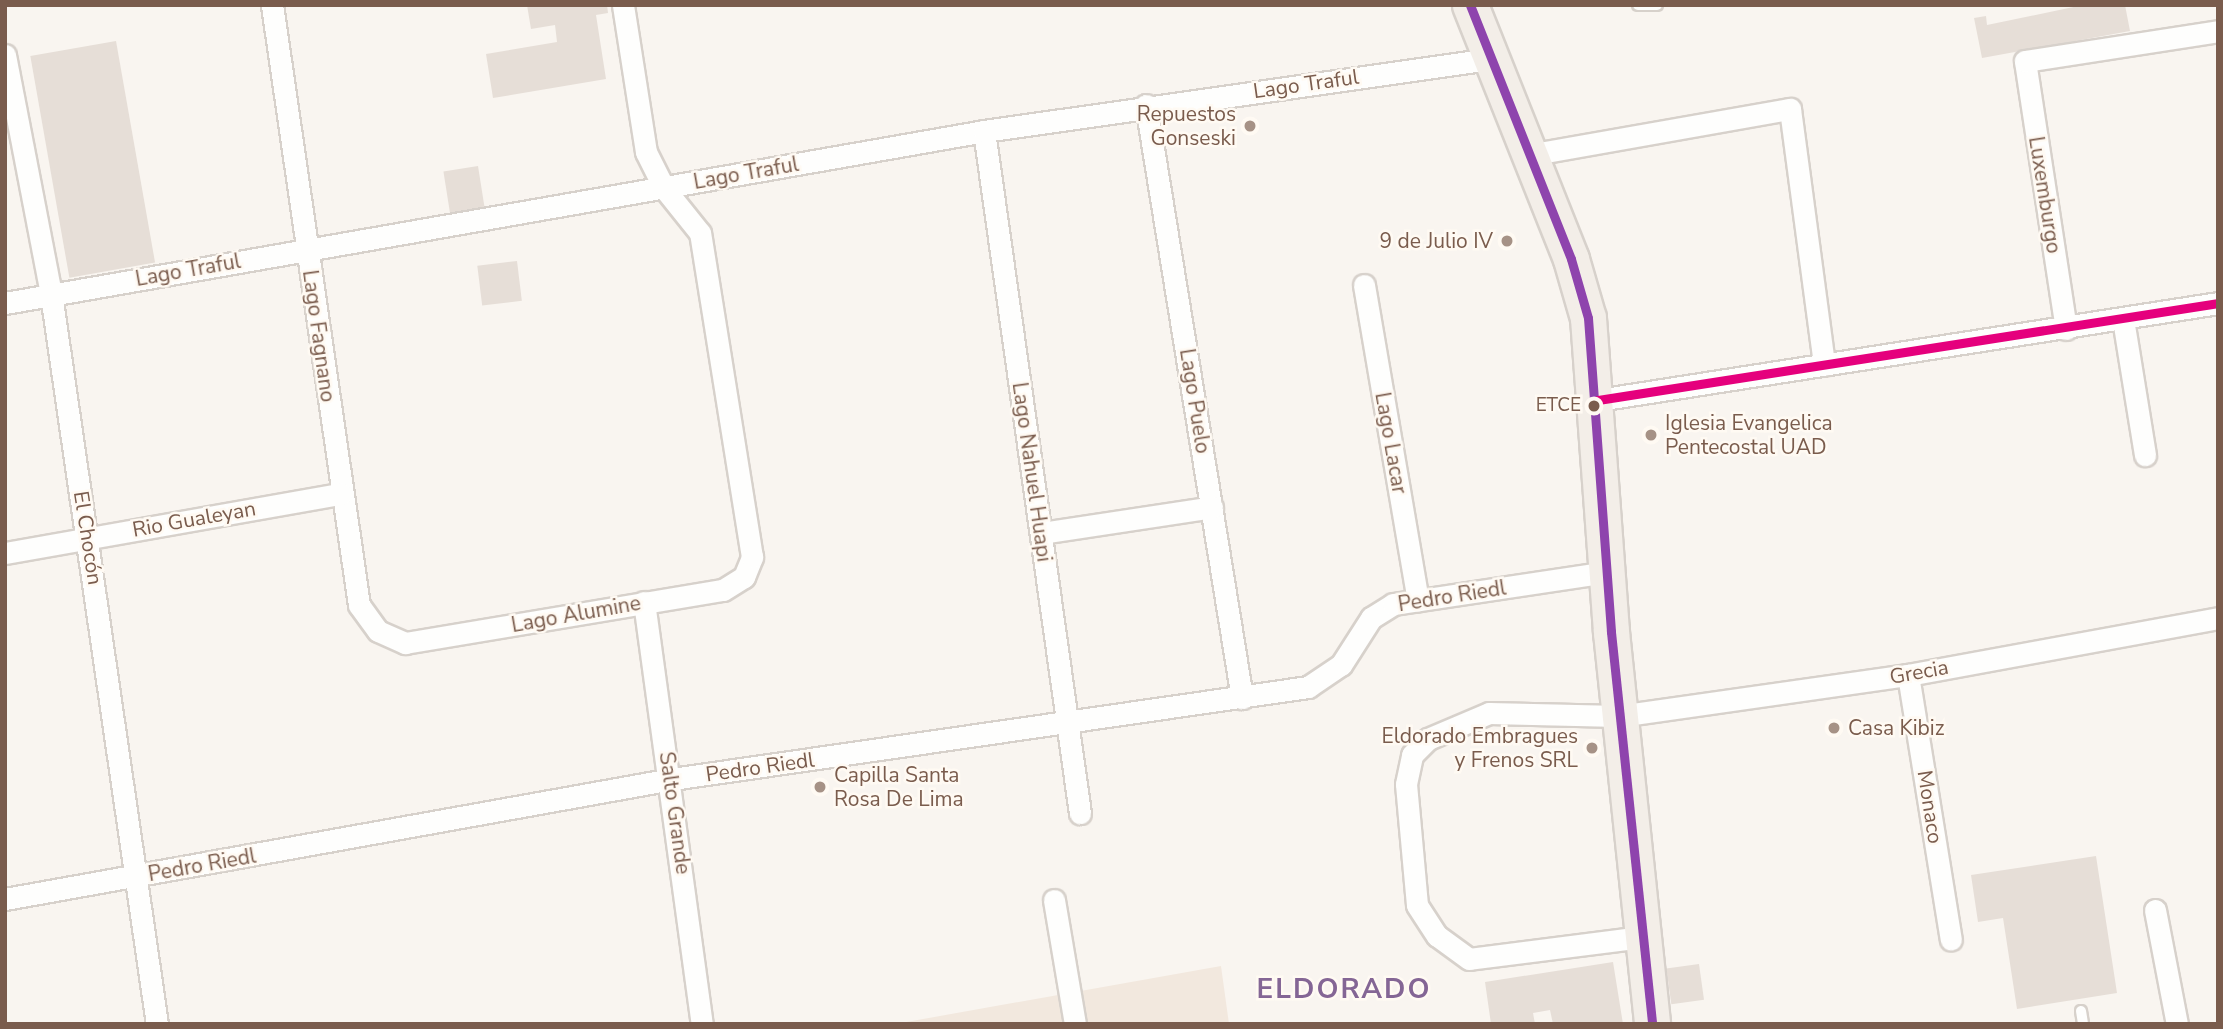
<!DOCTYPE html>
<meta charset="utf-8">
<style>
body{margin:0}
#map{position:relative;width:2223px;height:1029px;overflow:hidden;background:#f9f5f0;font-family:"Nunito Sans",sans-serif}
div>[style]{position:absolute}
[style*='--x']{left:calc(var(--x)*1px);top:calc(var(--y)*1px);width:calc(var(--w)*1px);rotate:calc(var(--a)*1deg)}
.residential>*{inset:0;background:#f2e8de}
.building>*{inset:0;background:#e6ded7;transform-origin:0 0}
.roads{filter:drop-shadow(2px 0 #d7d1cb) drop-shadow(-2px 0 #d7d1cb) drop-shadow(0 2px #d7d1cb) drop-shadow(0 -2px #d7d1cb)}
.lane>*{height:10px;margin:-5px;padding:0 5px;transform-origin:5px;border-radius:5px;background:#fefefd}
.street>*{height:21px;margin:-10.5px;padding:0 10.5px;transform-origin:10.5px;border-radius:10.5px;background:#fefefd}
.primary>*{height:35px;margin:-17.5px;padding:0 17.5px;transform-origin:17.5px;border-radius:17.5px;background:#f3eee8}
.bus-1>*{height:9px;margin:-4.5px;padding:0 4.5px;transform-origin:4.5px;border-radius:4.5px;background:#8e44ad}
.bus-2>*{height:9px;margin:-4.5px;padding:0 4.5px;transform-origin:4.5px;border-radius:4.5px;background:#e5007d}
.dots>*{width:19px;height:19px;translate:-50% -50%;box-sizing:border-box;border:4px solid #fffaf3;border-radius:50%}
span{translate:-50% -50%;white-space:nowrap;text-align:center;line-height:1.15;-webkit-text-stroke:5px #fffaf3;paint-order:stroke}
.bus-label{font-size:19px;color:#7a5c4d}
.right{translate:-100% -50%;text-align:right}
.street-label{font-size:21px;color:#7a5c4d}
.poi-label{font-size:21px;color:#7a5c4d}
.left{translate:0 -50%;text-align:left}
.district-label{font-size:28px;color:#846695;font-weight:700;letter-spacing:2px}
.frame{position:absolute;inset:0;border:7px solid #7a5c4d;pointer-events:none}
</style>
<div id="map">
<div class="residential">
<i style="clip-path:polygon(1221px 966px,1229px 1024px,895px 1024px)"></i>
</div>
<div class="building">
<i style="clip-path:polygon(527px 5px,607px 5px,608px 13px,596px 15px,606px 79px,493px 98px,486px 54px,557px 42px,555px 25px,531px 29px)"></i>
<i style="clip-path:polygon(2083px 5px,2125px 5px,2130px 31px,1982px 58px,1974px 18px,1986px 16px,1987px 25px)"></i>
<i style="left:116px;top:41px;width:225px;height:87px;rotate:80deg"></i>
<i style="left:478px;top:166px;width:44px;height:35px;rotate:81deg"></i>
<i style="left:517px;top:261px;width:40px;height:40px;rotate:83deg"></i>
<i style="clip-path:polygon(2096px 856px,2117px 993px,2017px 1009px,2003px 918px,1978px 922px,1971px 875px)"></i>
<i style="clip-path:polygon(1613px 962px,1623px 1024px,1553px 1024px,1550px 1010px,1533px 1013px,1535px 1024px,1491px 1024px,1485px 982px)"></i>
<i style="left:1699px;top:964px;width:36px;height:33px;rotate:82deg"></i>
</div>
<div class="roads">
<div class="lane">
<i style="--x:1638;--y:5;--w:19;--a:0"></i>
<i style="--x:2081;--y:1011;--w:13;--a:81"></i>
</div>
<div class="street">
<i style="--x:272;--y:5;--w:606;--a:81.75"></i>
<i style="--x:359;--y:605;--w:32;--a:54"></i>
<i style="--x:378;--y:631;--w:30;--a:24"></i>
<i style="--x:405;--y:643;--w:322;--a:-9.5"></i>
<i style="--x:723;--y:590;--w:25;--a:-32"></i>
<i style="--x:744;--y:577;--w:22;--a:-68"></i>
<i style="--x:752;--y:557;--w:328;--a:-99.1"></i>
<i style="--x:700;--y:233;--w:58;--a:-128.7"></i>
<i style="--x:664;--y:188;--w:40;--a:-116.6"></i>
<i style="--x:646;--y:152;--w:149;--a:-98.9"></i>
<i style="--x:5;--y:55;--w:243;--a:79.1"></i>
<i style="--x:51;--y:294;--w:738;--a:81.74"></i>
<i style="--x:1146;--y:105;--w:601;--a:80.8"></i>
<i style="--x:984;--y:131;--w:689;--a:81.99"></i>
<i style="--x:1528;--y:155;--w:266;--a:-10"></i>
<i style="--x:1790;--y:109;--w:258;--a:82.4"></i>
<i style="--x:1364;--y:285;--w:320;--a:80.3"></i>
<i style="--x:5;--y:303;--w:994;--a:-9.96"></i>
<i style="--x:984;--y:131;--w:511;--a:-8.1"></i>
<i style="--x:2123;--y:319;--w:138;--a:80.8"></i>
<i style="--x:2066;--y:329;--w:271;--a:-98.7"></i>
<i style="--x:2025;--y:61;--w:195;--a:-8.8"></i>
<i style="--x:1598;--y:400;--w:628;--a:-8.89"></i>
<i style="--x:1041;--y:533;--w:173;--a:-8.6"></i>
<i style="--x:5;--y:553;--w:341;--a:-10"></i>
<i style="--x:644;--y:602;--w:426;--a:82.2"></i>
<i style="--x:1908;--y:675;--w:268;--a:80.8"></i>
<i style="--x:5;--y:899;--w:678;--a:-10.2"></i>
<i style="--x:672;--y:779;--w:643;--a:-8.23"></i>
<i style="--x:1308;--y:687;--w:40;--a:-34"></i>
<i style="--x:1341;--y:665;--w:56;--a:-57.4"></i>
<i style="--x:1371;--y:618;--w:26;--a:-32"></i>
<i style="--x:1393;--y:604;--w:217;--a:-8.5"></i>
<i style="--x:1054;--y:900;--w:126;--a:80.4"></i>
<i style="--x:2155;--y:910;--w:116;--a:79.1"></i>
<i style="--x:1642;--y:937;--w:174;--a:172.8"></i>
<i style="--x:1469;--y:959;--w:39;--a:-144"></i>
<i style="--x:1437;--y:936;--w:37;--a:-123"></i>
<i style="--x:1417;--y:905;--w:121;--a:-95.2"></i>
<i style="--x:1406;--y:784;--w:30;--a:-78"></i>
<i style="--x:1412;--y:755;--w:23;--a:-45"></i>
<i style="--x:1428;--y:739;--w:66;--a:-23.1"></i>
<i style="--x:1489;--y:713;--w:130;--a:1.3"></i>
<i style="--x:1619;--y:716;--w:292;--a:-8.1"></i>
<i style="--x:1908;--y:675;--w:315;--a:-10.4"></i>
</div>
<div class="primary">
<i style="--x:1470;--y:5;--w:273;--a:68.3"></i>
<i style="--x:1571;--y:259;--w:61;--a:73.9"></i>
<i style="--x:1588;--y:318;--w:315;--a:85.8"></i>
<i style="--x:1611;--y:632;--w:394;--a:84"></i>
</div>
</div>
<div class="bus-1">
<i style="--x:1470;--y:5;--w:273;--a:68.3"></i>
<i style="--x:1571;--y:259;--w:61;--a:73.9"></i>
<i style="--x:1588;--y:318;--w:315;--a:85.8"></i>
<i style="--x:1611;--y:632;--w:394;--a:84"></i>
</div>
<div class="bus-2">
<i style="--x:1598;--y:400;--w:628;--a:-8.89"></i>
</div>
<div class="dots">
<i style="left:1250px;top:126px;background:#a69286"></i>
<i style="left:1507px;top:241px;background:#a69286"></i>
<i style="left:1594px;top:406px;background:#7a5c4d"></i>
<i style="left:1651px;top:435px;background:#a69286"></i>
<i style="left:1834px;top:728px;background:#a69286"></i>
<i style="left:1592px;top:748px;background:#a69286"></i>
<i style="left:820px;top:787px;background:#a69286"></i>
</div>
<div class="bus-label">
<span class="right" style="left:1581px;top:406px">ETCE</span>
</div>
<div class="street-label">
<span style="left:1306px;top:84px;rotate:-8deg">Lago Traful</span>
<span style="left:746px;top:173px;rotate:-10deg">Lago Traful</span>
<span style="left:2045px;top:195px;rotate:81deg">Luxemburgo</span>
<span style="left:188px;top:270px;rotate:-10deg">Lago Traful</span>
<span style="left:319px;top:336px;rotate:82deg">Lago Fagnano</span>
<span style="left:1195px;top:401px;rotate:81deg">Lago Puelo</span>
<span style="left:1391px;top:443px;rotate:80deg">Lago Lacar</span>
<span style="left:1032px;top:472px;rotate:82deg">Lago Nahuel Huapi</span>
<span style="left:194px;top:519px;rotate:-10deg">Rio Gualeyan</span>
<span style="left:88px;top:538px;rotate:81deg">El Chocón</span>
<span style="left:1452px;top:596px;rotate:-9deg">Pedro Riedl</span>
<span style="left:576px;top:614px;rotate:-10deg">Lago Alumine</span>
<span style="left:1919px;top:672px;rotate:-10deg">Grecia</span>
<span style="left:760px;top:767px;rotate:-8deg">Pedro Riedl</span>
<span style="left:1930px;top:807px;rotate:81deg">Monaco</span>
<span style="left:675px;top:813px;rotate:82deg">Salto Grande</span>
<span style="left:202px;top:865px;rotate:-10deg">Pedro Riedl</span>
</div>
<div class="poi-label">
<span class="right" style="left:1236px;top:126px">Repuestos<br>Gonseski</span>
<span class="right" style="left:1493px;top:241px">9 de Julio IV</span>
<span class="left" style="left:1665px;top:435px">Iglesia Evangelica<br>Pentecostal UAD</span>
<span class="left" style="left:1848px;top:728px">Casa Kibiz</span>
<span class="right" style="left:1578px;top:748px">Eldorado Embragues<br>y Frenos SRL</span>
<span class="left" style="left:834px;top:787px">Capilla Santa<br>Rosa De Lima</span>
</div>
<div class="district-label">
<span style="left:1344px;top:989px">ELDORADO</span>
</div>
<div class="frame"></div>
</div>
